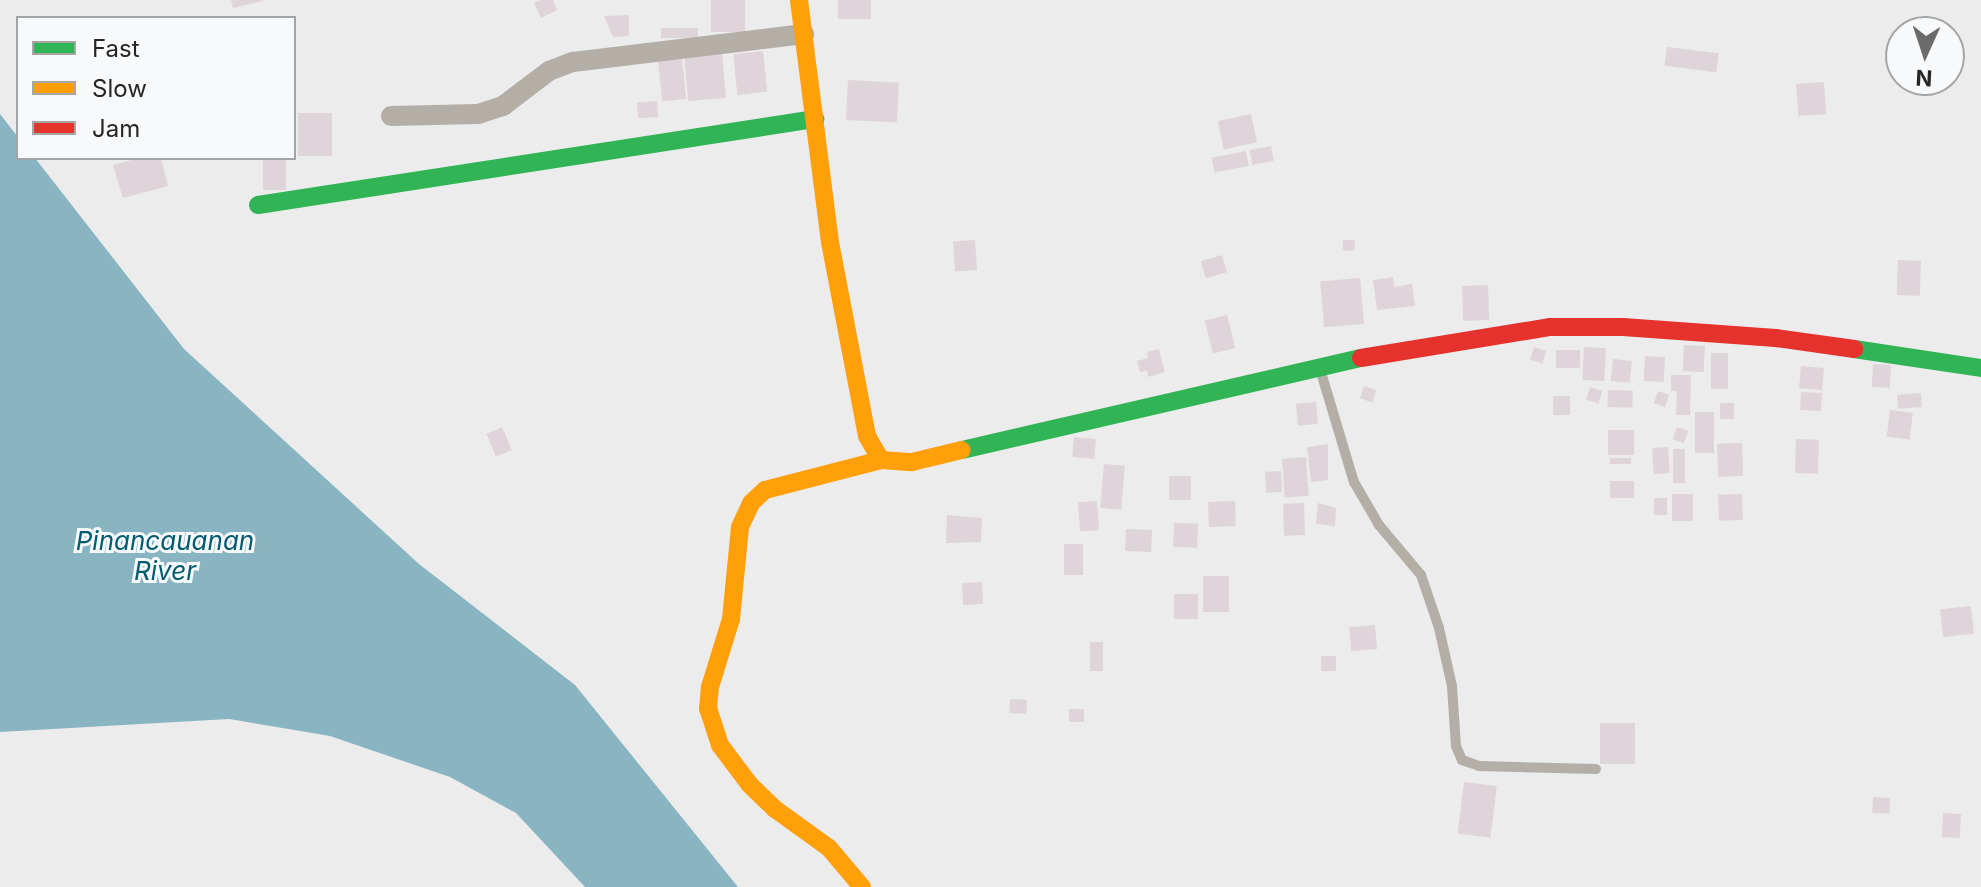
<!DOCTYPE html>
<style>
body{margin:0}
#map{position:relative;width:1981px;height:887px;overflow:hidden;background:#ececec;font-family:Inter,sans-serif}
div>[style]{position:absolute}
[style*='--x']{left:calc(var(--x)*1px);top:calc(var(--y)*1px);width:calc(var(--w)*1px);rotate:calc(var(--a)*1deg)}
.water>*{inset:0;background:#89b5c3}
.building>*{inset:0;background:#dfd4d9;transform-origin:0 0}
.lane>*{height:10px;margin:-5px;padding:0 5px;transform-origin:5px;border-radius:5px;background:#b4afa6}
.street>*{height:20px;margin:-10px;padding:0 10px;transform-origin:10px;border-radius:10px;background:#b4afa6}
.fast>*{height:18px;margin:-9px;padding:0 9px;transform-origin:9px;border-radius:9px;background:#30b455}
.slow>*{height:18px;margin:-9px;padding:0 9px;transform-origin:9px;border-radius:9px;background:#ff9f0a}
.jam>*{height:18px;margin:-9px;padding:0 9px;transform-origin:9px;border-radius:9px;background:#e5322d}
span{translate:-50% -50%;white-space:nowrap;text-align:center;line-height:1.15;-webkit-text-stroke:6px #f8f9fb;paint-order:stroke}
.water-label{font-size:26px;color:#005c70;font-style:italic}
.legend{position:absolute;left:16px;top:16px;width:280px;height:144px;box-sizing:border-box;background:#f8f9fb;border:2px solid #a4a5a6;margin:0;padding:10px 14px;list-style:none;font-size:24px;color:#262626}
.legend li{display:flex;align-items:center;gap:16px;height:40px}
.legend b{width:40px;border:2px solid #a4a5a6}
.north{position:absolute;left:1885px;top:16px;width:80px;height:80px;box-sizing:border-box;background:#f8f9fb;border:2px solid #a4a5a6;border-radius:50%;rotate:183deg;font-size:22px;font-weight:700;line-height:32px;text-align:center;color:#262626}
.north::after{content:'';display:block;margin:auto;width:28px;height:36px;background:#6b6b6b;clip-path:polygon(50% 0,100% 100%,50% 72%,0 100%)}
</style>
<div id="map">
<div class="water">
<i style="clip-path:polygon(0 114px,18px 137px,18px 158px,35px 158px,184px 349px,419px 564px,575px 685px,738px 887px,585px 887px,516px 813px,450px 777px,330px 736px,229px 719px,0 732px)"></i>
</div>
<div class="building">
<i style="clip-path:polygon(231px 0,263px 0,263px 1px,233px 8px)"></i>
<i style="clip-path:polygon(541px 0,553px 0,557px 10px,541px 18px,534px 3px)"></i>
<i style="left:711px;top:0;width:34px;height:32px"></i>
<i style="left:838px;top:0;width:33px;height:19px"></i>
<i style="clip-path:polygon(629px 15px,629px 36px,613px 37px,604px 16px)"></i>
<i style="left:698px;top:28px;width:10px;height:37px;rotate:90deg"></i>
<i style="left:1667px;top:47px;width:52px;height:19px;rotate:7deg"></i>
<i style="left:763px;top:51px;width:41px;height:30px;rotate:84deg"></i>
<i style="left:722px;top:52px;width:46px;height:38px;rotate:85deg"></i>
<i style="left:682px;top:59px;width:40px;height:24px;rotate:84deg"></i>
<i style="left:848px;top:80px;width:51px;height:40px;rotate:3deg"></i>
<i style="left:1824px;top:82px;width:32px;height:28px;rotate:86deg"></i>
<i style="left:657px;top:101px;width:16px;height:20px;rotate:86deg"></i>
<i style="left:332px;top:113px;width:43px;height:34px;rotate:90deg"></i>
<i style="left:1251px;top:114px;width:29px;height:34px;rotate:78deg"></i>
<i style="left:1271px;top:146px;width:15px;height:22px;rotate:79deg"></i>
<i style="left:1246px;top:151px;width:15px;height:35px;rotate:79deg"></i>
<i style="clip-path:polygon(139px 158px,161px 158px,168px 186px,123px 198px,113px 165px)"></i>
<i style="left:263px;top:158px;width:23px;height:32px"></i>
<i style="left:975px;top:240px;width:30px;height:22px;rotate:86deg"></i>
<i style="clip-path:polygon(1343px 240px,1355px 240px,1354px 251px,1343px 250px)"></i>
<i style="left:1222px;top:255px;width:18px;height:22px;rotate:74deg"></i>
<i style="left:1898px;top:260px;width:23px;height:35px;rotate:2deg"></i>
<i style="clip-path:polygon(1393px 277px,1394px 287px,1412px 284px,1415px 306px,1377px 310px,1373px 280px)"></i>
<i style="left:1360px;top:278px;width:46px;height:40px;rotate:85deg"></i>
<i style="left:1488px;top:285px;width:35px;height:26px;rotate:88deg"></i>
<i style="left:1227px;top:315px;width:34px;height:23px;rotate:76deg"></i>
<i style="left:1684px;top:345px;width:21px;height:26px;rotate:3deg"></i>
<i style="left:1534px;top:347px;width:13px;height:13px;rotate:18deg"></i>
<i style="left:1584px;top:347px;width:22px;height:33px;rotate:3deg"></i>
<i style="clip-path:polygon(1159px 349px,1165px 372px,1148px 377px,1147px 371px,1140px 372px,1137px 361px,1148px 358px,1147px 352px)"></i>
<i style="left:1556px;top:350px;width:24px;height:18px"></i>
<i style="left:1711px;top:353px;width:17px;height:36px"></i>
<i style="left:1645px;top:356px;width:20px;height:25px;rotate:3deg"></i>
<i style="left:1613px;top:359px;width:19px;height:22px;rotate:6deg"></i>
<i style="left:1873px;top:364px;width:18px;height:23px;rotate:3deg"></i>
<i style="left:1801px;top:366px;width:23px;height:22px;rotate:5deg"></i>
<i style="clip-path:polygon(1671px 375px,1691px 375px,1690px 415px,1676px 415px,1677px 391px,1671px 391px)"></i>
<i style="left:1364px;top:386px;width:13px;height:13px;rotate:18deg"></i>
<i style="left:1590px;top:387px;width:13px;height:13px;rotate:18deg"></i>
<i style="left:1608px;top:390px;width:25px;height:17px;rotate:2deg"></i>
<i style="left:1658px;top:391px;width:12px;height:13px;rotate:20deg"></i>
<i style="left:1801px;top:392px;width:21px;height:18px;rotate:3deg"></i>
<i style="left:1921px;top:393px;width:14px;height:24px;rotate:86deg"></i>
<i style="left:1553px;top:396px;width:17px;height:19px"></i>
<i style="left:1316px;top:402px;width:22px;height:20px;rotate:85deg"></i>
<i style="left:1720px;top:403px;width:14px;height:16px"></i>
<i style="left:1890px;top:410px;width:23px;height:27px;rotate:7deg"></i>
<i style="left:1695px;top:412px;width:19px;height:41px"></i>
<i style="left:502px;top:427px;width:25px;height:17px;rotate:67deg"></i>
<i style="left:1677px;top:427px;width:12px;height:13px;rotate:20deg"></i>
<i style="left:1608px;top:430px;width:26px;height:25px"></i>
<i style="left:1074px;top:437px;width:22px;height:20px;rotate:5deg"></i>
<i style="left:1796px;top:439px;width:23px;height:34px;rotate:2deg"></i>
<i style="left:1742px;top:443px;width:33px;height:25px;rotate:88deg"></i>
<i style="clip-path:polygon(1328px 444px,1328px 480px,1311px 482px,1307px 447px)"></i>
<i style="left:1668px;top:447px;width:26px;height:16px;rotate:86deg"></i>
<i style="left:1673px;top:449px;width:12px;height:34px"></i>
<i style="left:1306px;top:457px;width:39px;height:24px;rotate:86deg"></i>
<i style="left:1610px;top:458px;width:21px;height:6px"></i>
<i style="left:1104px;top:464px;width:21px;height:44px;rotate:5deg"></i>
<i style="left:1281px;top:471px;width:21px;height:16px;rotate:87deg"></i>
<i style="left:1169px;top:476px;width:22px;height:24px"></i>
<i style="left:1610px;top:481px;width:24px;height:17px"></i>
<i style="left:1672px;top:494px;width:21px;height:27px"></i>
<i style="left:1742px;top:494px;width:26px;height:24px;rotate:88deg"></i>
<i style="left:1654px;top:498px;width:13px;height:17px"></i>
<i style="left:1097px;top:501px;width:29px;height:19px;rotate:86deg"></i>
<i style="left:1235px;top:501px;width:25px;height:27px;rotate:88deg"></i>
<i style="left:1304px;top:503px;width:32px;height:21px;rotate:88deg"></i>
<i style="clip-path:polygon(1318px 503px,1336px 508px,1335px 526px,1316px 524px)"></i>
<i style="clip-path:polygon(947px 515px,982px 518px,981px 542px,946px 543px)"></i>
<i style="left:1174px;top:523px;width:24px;height:24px;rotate:2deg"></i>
<i style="left:1126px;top:529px;width:26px;height:22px;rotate:2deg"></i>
<i style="left:1083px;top:544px;width:31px;height:19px;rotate:90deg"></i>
<i style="left:1203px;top:576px;width:26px;height:36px"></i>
<i style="left:982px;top:582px;width:22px;height:20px;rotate:87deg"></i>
<i style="left:1174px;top:594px;width:24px;height:25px"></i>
<i style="left:1971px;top:606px;width:28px;height:31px;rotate:84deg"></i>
<i style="left:1375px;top:625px;width:24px;height:26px;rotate:85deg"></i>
<i style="left:1090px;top:642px;width:13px;height:29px"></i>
<i style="left:1321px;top:656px;width:15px;height:15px"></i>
<i style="left:1010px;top:699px;width:17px;height:14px;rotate:3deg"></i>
<i style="left:1069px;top:709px;width:15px;height:13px"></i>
<i style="left:1600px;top:723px;width:35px;height:41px"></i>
<i style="left:1464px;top:782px;width:33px;height:52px;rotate:7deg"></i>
<i style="left:1873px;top:797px;width:17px;height:16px;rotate:3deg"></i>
<i style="left:1943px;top:813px;width:18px;height:24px;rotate:3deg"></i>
</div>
<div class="lane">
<i style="--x:1320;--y:369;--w:118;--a:73.3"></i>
<i style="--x:1354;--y:482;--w:50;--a:59.8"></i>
<i style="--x:1379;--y:525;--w:65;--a:50"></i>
<i style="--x:1421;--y:575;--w:56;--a:71.2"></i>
<i style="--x:1439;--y:628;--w:59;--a:77.4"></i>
<i style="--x:1452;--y:686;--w:60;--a:86.2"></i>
<i style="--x:1456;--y:746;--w:15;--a:67"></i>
<i style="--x:1462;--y:760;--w:18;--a:19"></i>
<i style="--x:1479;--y:766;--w:117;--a:1.5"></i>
</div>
<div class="street">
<i style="--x:391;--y:116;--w:87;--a:-1.3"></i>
<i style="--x:478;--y:114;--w:26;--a:-18"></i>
<i style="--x:503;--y:106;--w:58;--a:-37.3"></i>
<i style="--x:549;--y:71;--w:26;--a:-21"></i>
<i style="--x:573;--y:62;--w:233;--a:-6.9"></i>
</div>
<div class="fast">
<i style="--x:258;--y:205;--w:564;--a:-8.78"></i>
<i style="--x:1854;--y:349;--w:128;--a:8.5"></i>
<i style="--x:962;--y:450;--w:409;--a:-13"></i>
</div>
<div class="slow">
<i style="--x:799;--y:0;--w:244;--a:82.7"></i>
<i style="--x:830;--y:242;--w:197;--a:79.2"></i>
<i style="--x:867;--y:436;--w:28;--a:60"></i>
<i style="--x:881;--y:460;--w:31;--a:4"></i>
<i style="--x:912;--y:462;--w:51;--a:-13.5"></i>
<i style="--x:862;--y:887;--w:51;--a:-130.2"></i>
<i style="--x:829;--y:848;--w:67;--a:-144.2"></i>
<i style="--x:775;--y:809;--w:35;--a:-136"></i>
<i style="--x:750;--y:785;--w:50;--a:-126.9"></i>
<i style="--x:720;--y:745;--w:38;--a:-108"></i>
<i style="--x:708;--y:709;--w:22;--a:-85"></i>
<i style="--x:710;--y:687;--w:71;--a:-72.8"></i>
<i style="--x:731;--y:619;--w:92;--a:-84.4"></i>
<i style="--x:740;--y:527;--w:26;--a:-65"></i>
<i style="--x:751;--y:503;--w:19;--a:-43"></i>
<i style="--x:765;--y:490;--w:120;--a:-14.5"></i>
</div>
<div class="jam">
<i style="--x:1361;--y:358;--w:192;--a:-9.3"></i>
<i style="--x:1550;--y:327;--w:73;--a:0"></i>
<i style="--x:1623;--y:327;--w:153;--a:4.1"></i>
<i style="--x:1776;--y:338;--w:79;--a:8"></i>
</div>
<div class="water-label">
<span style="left:165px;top:556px">Pinancauanan<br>River</span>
</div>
<ul class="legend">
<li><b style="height:10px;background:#30b455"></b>Fast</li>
<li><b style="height:10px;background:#ff9f0a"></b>Slow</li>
<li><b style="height:10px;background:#e5322d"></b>Jam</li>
</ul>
<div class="north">N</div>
</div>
